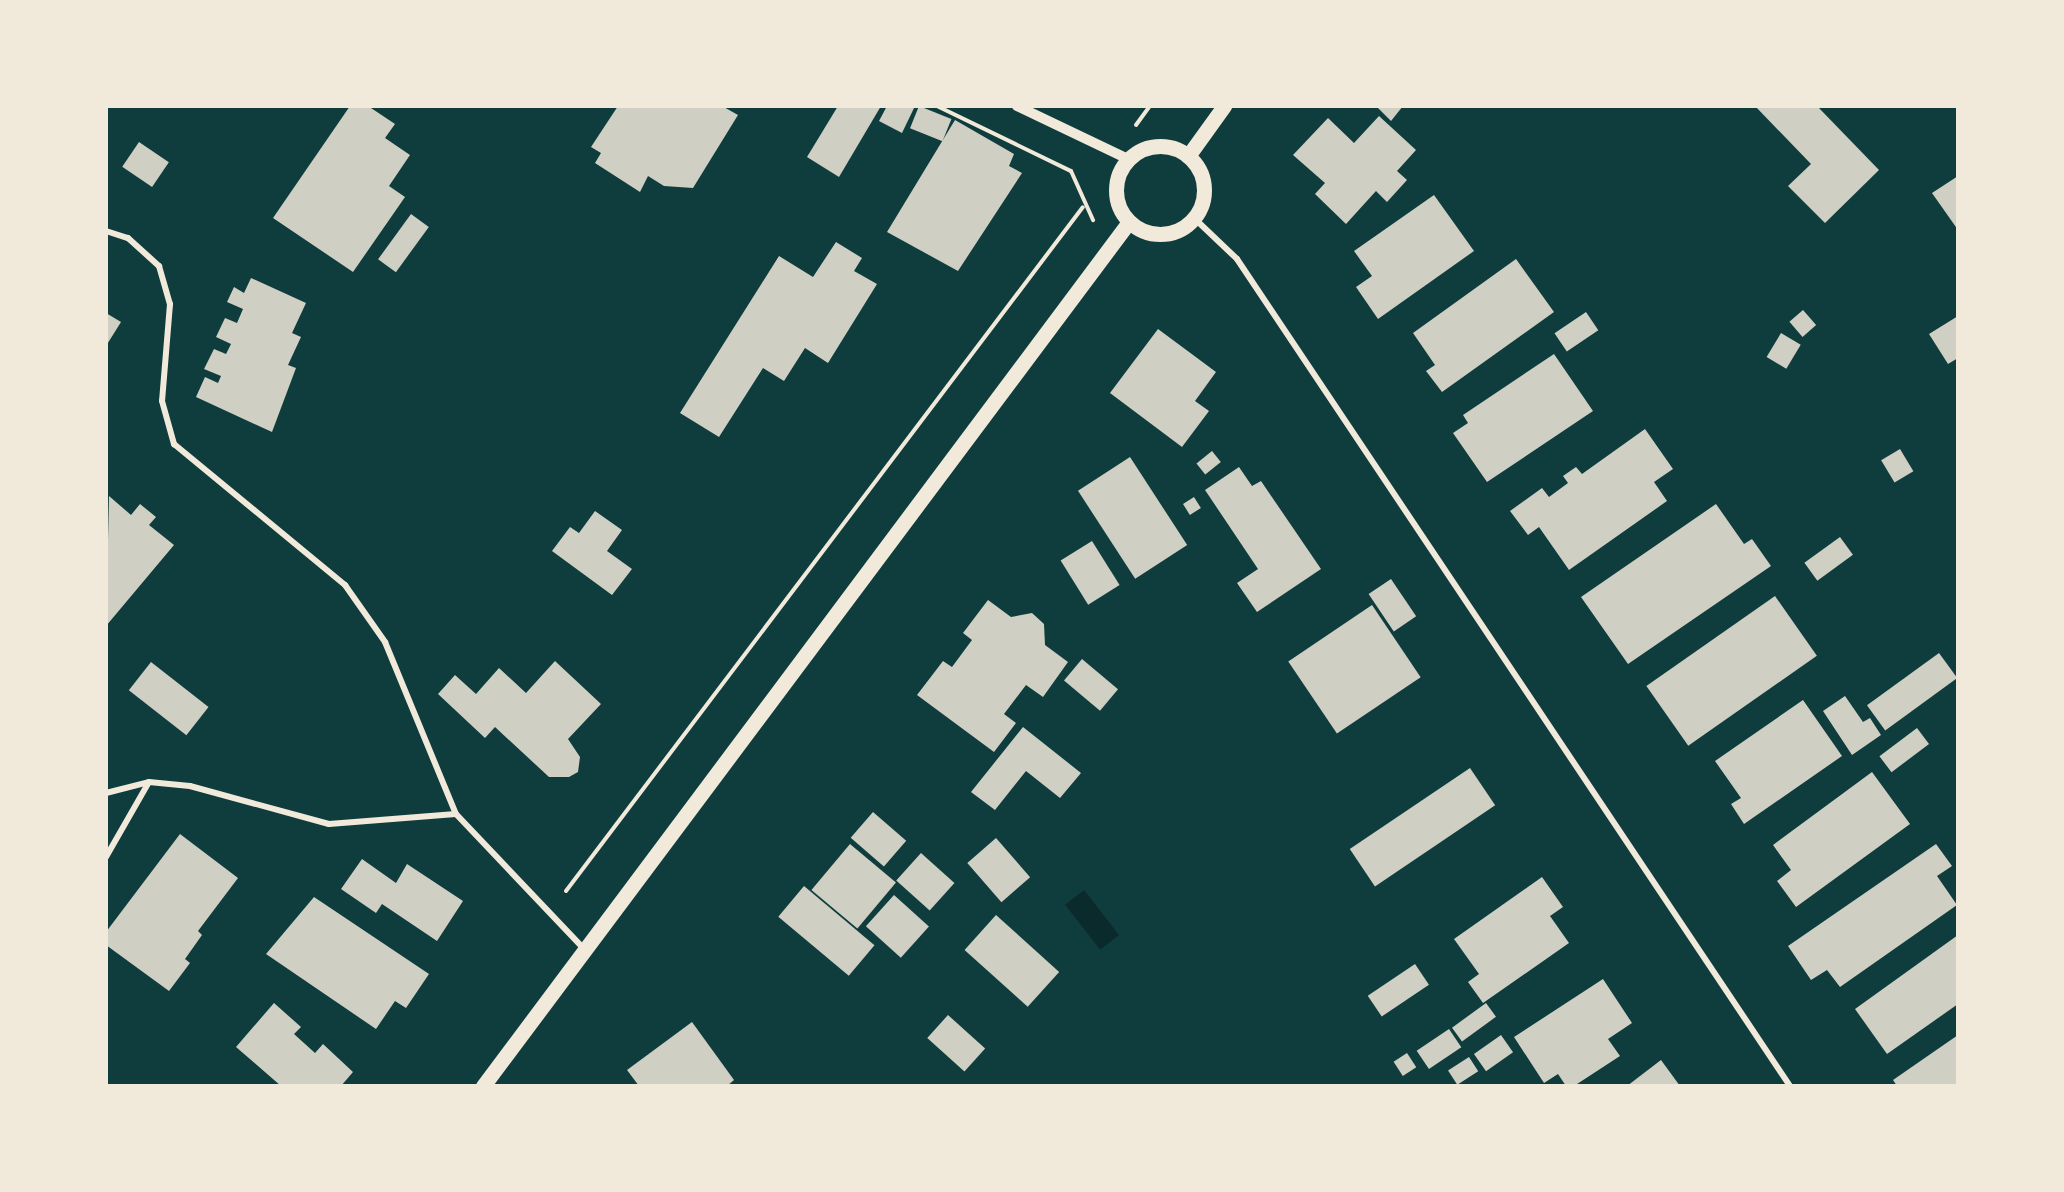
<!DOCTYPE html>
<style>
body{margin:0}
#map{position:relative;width:2064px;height:1192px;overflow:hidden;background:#0f3d3e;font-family:"Open Sans",sans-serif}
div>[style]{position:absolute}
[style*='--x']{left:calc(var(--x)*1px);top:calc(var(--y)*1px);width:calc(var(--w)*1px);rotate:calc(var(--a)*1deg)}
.water>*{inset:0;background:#0a2a2b;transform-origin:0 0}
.building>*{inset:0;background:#cfcfc3;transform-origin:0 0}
.path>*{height:4px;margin:-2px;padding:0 2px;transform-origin:2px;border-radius:2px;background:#f1e9da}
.minor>*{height:6px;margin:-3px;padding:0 3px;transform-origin:3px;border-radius:3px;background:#f1e9da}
.tertiary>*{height:10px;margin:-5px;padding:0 5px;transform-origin:5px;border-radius:5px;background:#f1e9da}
.primary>*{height:15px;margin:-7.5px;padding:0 7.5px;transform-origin:7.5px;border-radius:7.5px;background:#f1e9da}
.primary>.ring{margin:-7.5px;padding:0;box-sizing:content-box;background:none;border:15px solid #f1e9da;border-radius:50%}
span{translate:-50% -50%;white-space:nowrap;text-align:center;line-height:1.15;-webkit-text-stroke:5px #f1e9da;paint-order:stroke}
.frame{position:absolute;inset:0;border:108px solid #f1e9da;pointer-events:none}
</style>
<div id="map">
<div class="water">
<i style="left:1084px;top:890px;width:57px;height:24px;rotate:52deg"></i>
</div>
<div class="building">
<i style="clip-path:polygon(350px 106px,368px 106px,395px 124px,385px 138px,410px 155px,389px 186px,405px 197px,353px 272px,273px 218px)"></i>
<i style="clip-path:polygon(618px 106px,722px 106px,738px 115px,693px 188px,664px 186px,648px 176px,640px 192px,595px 163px,601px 153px,591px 147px)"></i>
<i style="clip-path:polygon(838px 106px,881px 106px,839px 177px,807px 157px)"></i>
<i style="clip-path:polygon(887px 106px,915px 106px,902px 133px,879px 121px)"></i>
<i style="left:919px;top:106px;width:35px;height:24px;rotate:22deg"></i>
<i style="clip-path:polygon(1376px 106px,1403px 106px,1391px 121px)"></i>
<i style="clip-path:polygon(1755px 106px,1817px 106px,1879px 170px,1825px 223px,1788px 186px,1811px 164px)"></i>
<i style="clip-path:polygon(1379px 116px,1416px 150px,1397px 171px,1407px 180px,1387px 202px,1376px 191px,1346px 224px,1315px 194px,1325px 183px,1293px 155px,1328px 118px,1354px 143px)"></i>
<i style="clip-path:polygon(955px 120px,1014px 154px,1009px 166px,1022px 173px,958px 271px,887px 232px)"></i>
<i style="left:139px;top:142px;width:36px;height:30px;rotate:34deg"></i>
<i style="clip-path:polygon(1958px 176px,1958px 230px,1932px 193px)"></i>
<i style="clip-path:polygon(1434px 195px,1474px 251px,1378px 319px,1356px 287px,1372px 276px,1354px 251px)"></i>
<i style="left:411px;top:214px;width:22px;height:56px;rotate:36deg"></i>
<i style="clip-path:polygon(836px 242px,862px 258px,854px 271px,877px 284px,828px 363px,805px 348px,784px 381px,763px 368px,719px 437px,680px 413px,779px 256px,813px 277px)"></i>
<i style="clip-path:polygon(1516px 259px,1554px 312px,1442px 392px,1426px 371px,1435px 365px,1413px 333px)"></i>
<i style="clip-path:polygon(251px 278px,306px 303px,292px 333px,301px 337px,288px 365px,296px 368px,272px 432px,196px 397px,205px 377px,218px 383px,221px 376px,204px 369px,214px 349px,226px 354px,231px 344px,216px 337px,225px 318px,237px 323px,243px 309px,227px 302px,234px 287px,244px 293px)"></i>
<i style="left:1803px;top:310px;width:20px;height:18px;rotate:49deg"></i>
<i style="left:1586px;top:312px;width:22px;height:38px;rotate:56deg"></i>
<i style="clip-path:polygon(106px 313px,121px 322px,106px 346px)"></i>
<i style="clip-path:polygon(1958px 316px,1958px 358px,1948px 364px,1929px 334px)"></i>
<i style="clip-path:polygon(1158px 329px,1216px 372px,1195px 401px,1209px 411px,1182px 447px,1110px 393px)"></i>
<i style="left:1781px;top:333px;width:23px;height:28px;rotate:31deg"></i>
<i style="clip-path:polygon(1554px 354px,1593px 411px,1487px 482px,1453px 433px,1468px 423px,1463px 415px)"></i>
<i style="clip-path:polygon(1645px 429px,1673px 469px,1654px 482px,1667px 501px,1569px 570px,1539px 527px,1528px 535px,1510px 511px,1542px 488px,1549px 497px,1568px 483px,1563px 476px,1576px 467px,1582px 474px)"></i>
<i style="left:1900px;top:449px;width:26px;height:22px;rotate:59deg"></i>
<i style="left:1212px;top:451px;width:14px;height:20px;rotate:51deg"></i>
<i style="left:1130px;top:457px;width:105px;height:62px;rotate:57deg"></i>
<i style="clip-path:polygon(1239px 467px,1252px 486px,1261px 481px,1321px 569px,1257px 612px,1237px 583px,1258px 569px,1205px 490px)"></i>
<i style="clip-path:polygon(109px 496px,131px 515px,140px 504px,156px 517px,149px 525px,174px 545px,106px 626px)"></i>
<i style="left:1194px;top:497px;width:13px;height:13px;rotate:58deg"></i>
<i style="clip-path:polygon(1716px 504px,1744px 544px,1752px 539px,1771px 566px,1628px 664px,1581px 597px)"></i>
<i style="clip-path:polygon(595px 511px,622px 530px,607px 551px,632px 569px,612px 595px,552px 551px,570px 527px,579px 533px)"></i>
<i style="left:1840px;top:537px;width:22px;height:44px;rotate:54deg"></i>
<i style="left:1092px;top:541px;width:52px;height:37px;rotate:58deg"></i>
<i style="left:1391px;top:579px;width:45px;height:27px;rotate:56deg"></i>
<i style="left:1775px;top:596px;width:73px;height:157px;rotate:55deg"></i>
<i style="clip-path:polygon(988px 600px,1011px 617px,1032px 613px,1044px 624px,1045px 645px,1068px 662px,1043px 697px,1026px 685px,1004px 714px,1016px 723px,994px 752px,917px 695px,943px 661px,952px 667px,972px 640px,963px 633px)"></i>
<i style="left:1372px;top:605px;width:87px;height:101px;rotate:56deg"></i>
<i style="left:1939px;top:653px;width:31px;height:89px;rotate:54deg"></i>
<i style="left:1082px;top:659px;width:47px;height:28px;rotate:40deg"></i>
<i style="clip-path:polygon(555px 661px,601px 704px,568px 739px,580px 757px,578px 772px,569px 777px,549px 777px,495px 727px,485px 738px,438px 694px,455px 675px,476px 694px,499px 668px,526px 693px)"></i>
<i style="left:151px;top:662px;width:73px;height:36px;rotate:38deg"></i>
<i style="clip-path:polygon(1845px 696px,1863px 722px,1870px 718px,1881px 735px,1852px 755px,1823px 711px)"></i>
<i style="clip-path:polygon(1803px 700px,1842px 756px,1744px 824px,1731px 804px,1741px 798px,1715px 761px)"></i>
<i style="clip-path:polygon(1023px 727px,1081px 773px,1060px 798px,1026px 771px,995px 810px,971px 792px)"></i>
<i style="left:1917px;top:728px;width:20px;height:47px;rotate:53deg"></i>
<i style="left:1470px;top:768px;width:45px;height:145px;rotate:56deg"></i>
<i style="clip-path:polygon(1872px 772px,1910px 824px,1796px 907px,1777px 881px,1791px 870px,1773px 845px)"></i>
<i style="left:873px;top:812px;width:44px;height:34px;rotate:41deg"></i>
<i style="clip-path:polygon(180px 834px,238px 878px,198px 931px,202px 935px,185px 959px,190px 963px,169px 991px,106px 945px,106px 932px)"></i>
<i style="left:996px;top:838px;width:52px;height:38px;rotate:49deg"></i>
<i style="left:850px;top:844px;width:60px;height:60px;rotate:40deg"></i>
<i style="clip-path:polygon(1936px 844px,1952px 866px,1937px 876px,1957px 905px,1840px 987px,1827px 970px,1811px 980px,1788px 946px)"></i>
<i style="left:921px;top:853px;width:45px;height:37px;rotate:42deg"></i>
<i style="clip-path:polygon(362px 859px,396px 883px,407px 864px,463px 901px,437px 941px,382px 904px,376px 913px,341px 889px)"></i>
<i style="clip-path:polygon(1542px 877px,1563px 907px,1550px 916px,1569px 943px,1483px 1003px,1468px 982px,1479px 974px,1454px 939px)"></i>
<i style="left:804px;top:886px;width:92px;height:40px;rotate:40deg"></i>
<i style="left:894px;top:895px;width:47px;height:42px;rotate:42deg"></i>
<i style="clip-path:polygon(314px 897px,429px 974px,406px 1008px,395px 1001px,376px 1029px,266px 954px)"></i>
<i style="left:996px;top:915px;width:85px;height:47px;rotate:42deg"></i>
<i style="clip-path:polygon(1958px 935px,1958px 1004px,1887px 1054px,1855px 1009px)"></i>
<i style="left:1415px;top:964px;width:25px;height:57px;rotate:56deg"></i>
<i style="clip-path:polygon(1603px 979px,1632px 1023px,1608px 1039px,1620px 1056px,1574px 1086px,1566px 1086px,1558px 1074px,1544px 1083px,1514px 1037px)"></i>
<i style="clip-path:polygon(274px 1003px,301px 1027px,294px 1034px,315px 1053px,323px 1044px,353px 1072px,341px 1086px,281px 1086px,236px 1047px)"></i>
<i style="left:1486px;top:1003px;width:17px;height:42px;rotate:54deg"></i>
<i style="left:948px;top:1015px;width:50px;height:31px;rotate:42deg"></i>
<i style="clip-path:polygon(692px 1022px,734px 1080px,727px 1086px,639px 1086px,627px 1070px)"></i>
<i style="left:1449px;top:1029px;width:22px;height:39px;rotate:56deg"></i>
<i style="left:1501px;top:1035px;width:21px;height:33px;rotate:55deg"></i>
<i style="clip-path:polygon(1958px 1035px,1958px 1086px,1897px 1086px,1893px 1080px)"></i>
<i style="left:1407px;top:1053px;width:17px;height:16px;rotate:57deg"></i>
<i style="left:1469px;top:1057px;width:17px;height:25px;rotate:57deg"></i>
<i style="clip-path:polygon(1661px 1060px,1680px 1086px,1627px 1086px)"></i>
</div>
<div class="path">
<i style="--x:937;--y:106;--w:149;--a:25.9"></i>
<i style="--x:1071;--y:171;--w:54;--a:65.8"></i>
<i style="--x:1136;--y:125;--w:24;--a:-54"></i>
<i style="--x:566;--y:891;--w:857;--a:-52.92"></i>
</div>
<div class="minor">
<i style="--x:1194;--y:218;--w:59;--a:43.6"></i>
<i style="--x:1237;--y:259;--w:995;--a:56.23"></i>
<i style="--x:106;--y:231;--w:23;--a:18"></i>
<i style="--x:128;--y:238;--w:42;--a:42.1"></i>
<i style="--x:159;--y:266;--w:40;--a:74"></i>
<i style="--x:170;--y:304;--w:97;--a:94.7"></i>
<i style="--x:162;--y:401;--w:45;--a:74.4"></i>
<i style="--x:174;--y:444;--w:222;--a:39.5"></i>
<i style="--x:345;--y:585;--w:70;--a:54.9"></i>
<i style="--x:385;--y:642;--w:186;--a:67.6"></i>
<i style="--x:456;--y:814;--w:187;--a:46.5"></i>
<i style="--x:106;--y:793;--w:44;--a:-14.3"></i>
<i style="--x:149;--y:782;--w:41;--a:5.6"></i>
<i style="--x:190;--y:786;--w:144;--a:15.3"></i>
<i style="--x:329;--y:824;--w:127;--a:-4.5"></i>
<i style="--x:106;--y:857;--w:86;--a:-60.2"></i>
</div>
<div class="tertiary">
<i style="--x:1017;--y:106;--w:123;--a:25.5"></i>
</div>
<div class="primary">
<i class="ring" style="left:1116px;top:146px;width:73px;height:73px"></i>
<i style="--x:1188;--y:156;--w:62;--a:-54.2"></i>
<i style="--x:483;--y:1086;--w:1079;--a:-53.22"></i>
</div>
<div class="frame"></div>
</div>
